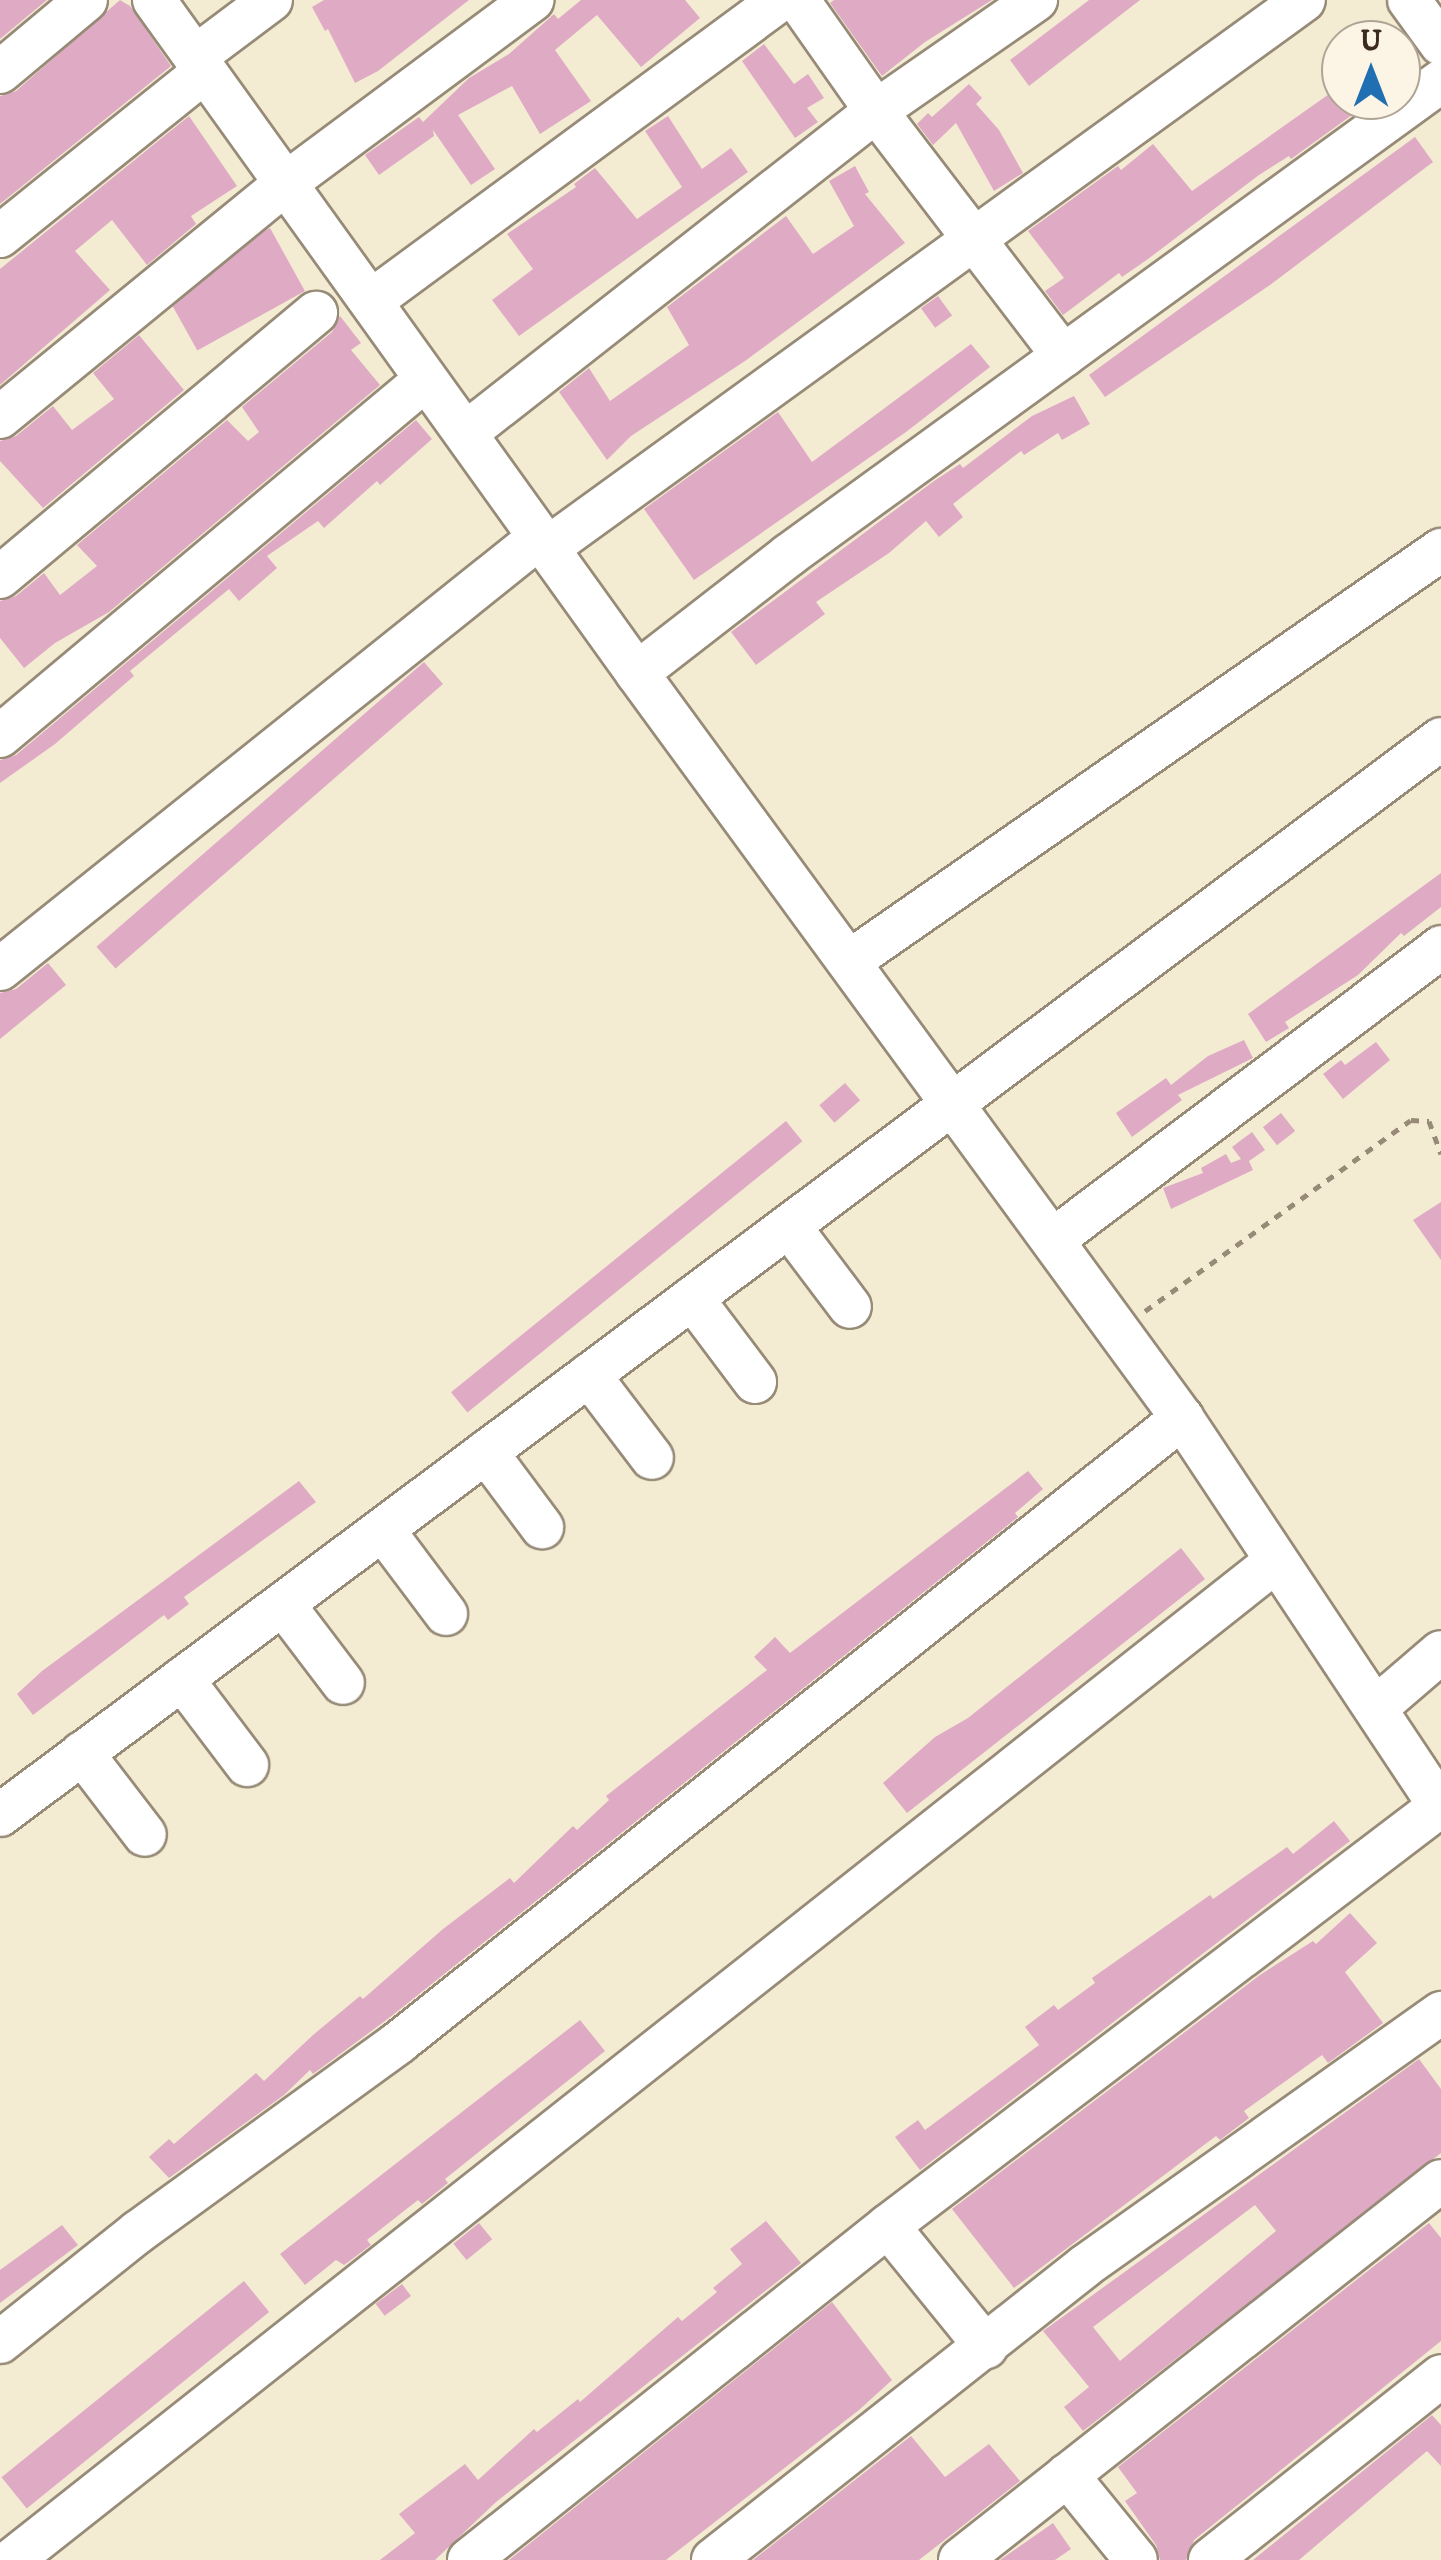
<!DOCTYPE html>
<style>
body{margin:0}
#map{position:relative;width:1441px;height:2560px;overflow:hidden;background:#f3ecd3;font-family:"IM FELL DW Pica",serif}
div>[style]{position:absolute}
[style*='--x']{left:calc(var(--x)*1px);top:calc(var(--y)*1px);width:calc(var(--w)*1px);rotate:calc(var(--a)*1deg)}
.building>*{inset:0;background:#dfabc4;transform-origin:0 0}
.path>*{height:5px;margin-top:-2.5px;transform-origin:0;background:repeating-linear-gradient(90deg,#978b78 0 8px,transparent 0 16px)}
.roads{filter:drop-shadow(2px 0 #978b78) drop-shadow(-2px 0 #978b78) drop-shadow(0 2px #978b78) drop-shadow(0 -2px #978b78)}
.minor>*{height:42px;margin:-21px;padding:0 21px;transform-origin:21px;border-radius:21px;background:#fff}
span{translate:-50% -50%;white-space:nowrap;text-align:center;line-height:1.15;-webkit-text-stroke:8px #fcf5e5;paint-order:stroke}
.north{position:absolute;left:1321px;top:20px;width:100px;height:100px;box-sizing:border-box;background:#fcf5e5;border:2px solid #afa495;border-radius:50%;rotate:0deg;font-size:28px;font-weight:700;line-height:40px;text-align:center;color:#3b2a1e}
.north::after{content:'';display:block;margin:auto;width:35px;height:45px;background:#1f6fb2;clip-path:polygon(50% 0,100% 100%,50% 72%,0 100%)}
</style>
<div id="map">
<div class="building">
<i style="clip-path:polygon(0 0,47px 0,0 39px)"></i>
<i style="clip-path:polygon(120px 0,130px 6px,171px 66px,0 204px,0 96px,16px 91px)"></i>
<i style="clip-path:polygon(324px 0,469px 0,378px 71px,355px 83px,328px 29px,325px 31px,312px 7px)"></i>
<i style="clip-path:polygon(581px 0,685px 0,700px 18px,641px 67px,597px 15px,555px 50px,591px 101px,540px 134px,512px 86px,458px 115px,495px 169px,471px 185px,433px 130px,434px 136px,379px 175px,365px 155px,419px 117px,423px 122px,469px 78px,509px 54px,554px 14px,558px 19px)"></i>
<i style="clip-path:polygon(834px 0,992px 0,925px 42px,882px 76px,830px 3px)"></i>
<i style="clip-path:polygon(1089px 0,1140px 0,1029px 86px,1010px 60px)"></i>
<i style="clip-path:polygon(764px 44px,794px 84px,808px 74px,824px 98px,807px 108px,818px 122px,795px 138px,742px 61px)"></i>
<i style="clip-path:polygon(969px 84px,982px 98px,976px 104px,999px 130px,1023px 173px,994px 191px,956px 123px,933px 145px,917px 124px,928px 113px,932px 117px)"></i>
<i style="clip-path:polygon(1339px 87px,1341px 100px,1347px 100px,1352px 115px,1291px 159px,1289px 156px,1259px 175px,1148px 259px,1122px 277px,1119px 273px,1063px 315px,1045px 291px,1064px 278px,1028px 231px,1118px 166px,1121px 170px,1153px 144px,1192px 191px)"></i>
<i style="clip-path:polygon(189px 116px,237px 186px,191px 216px,196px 224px,147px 265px,112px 220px,75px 251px,110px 290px,0 385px,0 269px)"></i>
<i style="clip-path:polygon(668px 116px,702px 169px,731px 148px,748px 172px,519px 336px,492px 300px,533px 269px,507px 234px,576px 187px,574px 184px,595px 168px,637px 219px,682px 187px,645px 131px)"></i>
<i style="clip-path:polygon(1415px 137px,1433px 162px,1270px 285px,1105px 397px,1089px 375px)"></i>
<i style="clip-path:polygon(855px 166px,869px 192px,865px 194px,905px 243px,745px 361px,631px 436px,607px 460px,559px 392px,589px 368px,610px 401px,689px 345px,667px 307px,786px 216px,813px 254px,854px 226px,829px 181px)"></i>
<i style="left:270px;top:228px;width:72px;height:123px;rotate:61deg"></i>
<i style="left:938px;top:296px;width:24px;height:21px;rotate:54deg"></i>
<i style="clip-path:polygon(340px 316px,361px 343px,351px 350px,380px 385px,109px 612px,55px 643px,24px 668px,0 638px,0 601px,16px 596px,44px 573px,60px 595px,97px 566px,77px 545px,227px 420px,248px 441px,259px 432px,242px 407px,332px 332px)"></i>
<i style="clip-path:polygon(139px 335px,184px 390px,43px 508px,0 461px,0 441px,16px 436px,53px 406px,72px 430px,114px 399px,93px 373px)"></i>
<i style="clip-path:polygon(971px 344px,990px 367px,906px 432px,694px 580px,644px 509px,778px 412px,812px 462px)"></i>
<i style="clip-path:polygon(1074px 396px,1090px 424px,1062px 440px,1058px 433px,1024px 455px,1021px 451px,953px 504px,963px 517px,939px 537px,926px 521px,889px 553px,816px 602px,825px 614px,756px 665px,731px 632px,934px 481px,960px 464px,963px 468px,1032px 416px)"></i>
<i style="clip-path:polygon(416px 420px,432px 439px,380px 485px,377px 481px,324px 528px,318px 521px,267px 556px,277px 568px,239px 601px,229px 589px,130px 671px,134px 676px,55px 744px,0 783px,0 760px,16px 755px)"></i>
<i style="left:424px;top:662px;width:29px;height:434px;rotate:49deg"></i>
<i style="clip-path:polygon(1441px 873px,1441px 907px,1404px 936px,1401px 933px,1358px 975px,1285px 1022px,1289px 1028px,1266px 1042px,1248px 1014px)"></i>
<i style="clip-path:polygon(48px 963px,66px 985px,0 1039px,0 993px,16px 989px)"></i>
<i style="clip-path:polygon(1244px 1040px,1253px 1058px,1178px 1095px,1182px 1100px,1132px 1137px,1116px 1113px,1166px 1078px,1171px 1085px,1208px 1056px)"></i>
<i style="clip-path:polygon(1376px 1042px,1390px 1060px,1343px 1099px,1323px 1074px,1341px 1060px,1345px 1065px)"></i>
<i style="left:845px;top:1083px;width:23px;height:34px;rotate:49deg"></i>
<i style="left:1281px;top:1113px;width:23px;height:23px;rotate:52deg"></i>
<i style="left:786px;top:1121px;width:26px;height:431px;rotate:51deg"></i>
<i style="clip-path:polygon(1252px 1132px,1265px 1150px,1249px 1161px,1253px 1170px,1171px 1209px,1163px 1188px,1203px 1173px,1201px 1168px,1226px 1154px,1231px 1163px,1241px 1159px,1232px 1147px)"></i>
<i style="clip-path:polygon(1441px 1202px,1441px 1260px,1413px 1220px)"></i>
<i style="clip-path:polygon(1028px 1471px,1043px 1489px,1015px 1513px,1018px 1517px,389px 2018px,313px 2074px,310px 2070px,284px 2095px,169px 2178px,149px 2157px,169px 2139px,174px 2144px,256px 2073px,264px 2081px,313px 2035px,360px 1996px,363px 1999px,443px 1929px,510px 1878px,514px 1883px,573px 1826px,577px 1830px,609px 1800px,606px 1796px,767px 1670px,754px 1657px,775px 1637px,790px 1653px)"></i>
<i style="clip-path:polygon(299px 1481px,316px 1502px,184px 1597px,189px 1604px,168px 1620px,164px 1615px,33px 1715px,17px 1694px,42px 1671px)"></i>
<i style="clip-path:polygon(1181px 1548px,1205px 1579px,907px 1813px,883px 1783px,935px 1737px,968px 1718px)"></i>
<i style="clip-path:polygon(1334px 1821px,1350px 1841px,920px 2170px,895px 2137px,918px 2120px,925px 2130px,1039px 2045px,1025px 2027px,1054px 2005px,1058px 2010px,1095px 1983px,1092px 1978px,1210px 1895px,1213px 1899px,1287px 1847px,1293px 1854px)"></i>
<i style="clip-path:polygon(1350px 1913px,1377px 1943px,1345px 1972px,1383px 2023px,1328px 2063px,1322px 2055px,1244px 2111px,1249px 2118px,1220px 2140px,1216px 2136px,1014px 2288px,952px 2209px,1260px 1975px,1313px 1941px,1316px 1944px)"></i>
<i style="clip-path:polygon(580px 2020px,605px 2051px,445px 2179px,448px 2183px,422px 2204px,418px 2200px,367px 2240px,371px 2245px,344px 2265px,336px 2260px,305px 2285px,280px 2254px)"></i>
<i style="clip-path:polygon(evenodd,1419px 2059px,1441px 2089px,1441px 2153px,1083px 2431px,1064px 2407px,1089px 2387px,1043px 2331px,1419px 2059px,1255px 2205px,1276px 2231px,1120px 2361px,1093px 2327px,1255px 2205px)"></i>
<i style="clip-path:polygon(766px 2221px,801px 2263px,496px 2502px,435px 2560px,380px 2560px,415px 2533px,399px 2514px,465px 2464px,478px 2480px,534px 2429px,537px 2432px,578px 2399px,580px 2402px,678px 2317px,682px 2321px,717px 2292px,713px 2288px,742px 2264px,730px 2249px)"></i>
<i style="left:479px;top:2223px;width:21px;height:33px;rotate:51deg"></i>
<i style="clip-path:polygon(1429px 2223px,1441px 2238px,1441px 2341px,1194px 2540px,1186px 2560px,1160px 2560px,1156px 2545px,1125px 2501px,1137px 2493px,1118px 2467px)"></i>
<i style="clip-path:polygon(62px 2225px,78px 2245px,0 2303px,0 2270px)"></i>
<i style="left:244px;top:2281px;width:40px;height:312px;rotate:51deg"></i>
<i style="left:402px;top:2284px;width:15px;height:33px;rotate:53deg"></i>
<i style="clip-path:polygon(832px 2302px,892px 2380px,859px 2410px,666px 2560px,509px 2560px)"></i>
<i style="clip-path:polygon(1432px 2415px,1441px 2425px,1441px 2466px,1427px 2451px,1299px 2560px,1253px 2560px)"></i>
<i style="clip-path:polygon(911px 2436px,945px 2477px,989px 2444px,1020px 2481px,919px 2560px,753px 2560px)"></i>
<i style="clip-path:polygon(1053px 2523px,1071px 2549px,1055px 2560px,1000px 2560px)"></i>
</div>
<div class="path">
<i style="--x:1145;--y:1311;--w:327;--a:-35.7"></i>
<i style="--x:1411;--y:1120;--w:18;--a:3"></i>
<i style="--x:1429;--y:1121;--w:35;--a:70"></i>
</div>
<div class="roads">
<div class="minor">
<i style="--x:154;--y:0;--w:828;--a:54.33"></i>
<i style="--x:637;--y:673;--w:923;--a:53.81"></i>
<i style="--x:1182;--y:1418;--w:468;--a:56.4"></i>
<i style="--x:798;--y:0;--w:136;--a:54.9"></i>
<i style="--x:876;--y:111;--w:308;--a:52.6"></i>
<i style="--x:1063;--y:356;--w:467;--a:-36"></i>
<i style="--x:1409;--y:0;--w:54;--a:54"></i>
<i style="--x:195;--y:57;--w:95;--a:-36.9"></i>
<i style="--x:0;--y:72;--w:112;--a:-39.9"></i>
<i style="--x:0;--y:236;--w:262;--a:-38.8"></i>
<i style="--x:371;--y:301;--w:508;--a:-36.35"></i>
<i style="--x:0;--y:417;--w:370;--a:-39.3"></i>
<i style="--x:286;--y:183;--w:307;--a:-36.6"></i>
<i style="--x:467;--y:432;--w:520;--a:-38.13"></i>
<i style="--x:876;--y:111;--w:195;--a:-34.8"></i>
<i style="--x:549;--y:547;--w:932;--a:-35.92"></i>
<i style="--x:0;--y:577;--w:412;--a:-39.9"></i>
<i style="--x:637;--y:673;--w:192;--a:-37.8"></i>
<i style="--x:789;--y:555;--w:339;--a:-36"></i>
<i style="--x:0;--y:736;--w:554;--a:-39.95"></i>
<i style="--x:850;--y:961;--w:720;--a:-34.82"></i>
<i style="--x:0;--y:969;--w:692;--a:-38.66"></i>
<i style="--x:789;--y:1226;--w:101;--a:53"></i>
<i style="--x:1054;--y:1239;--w:485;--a:-37"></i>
<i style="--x:692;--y:1298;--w:105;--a:53.1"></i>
<i style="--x:589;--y:1375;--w:104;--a:52.8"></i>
<i style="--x:486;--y:1452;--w:94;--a:53.3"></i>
<i style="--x:383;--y:1530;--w:105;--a:53.1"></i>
<i style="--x:283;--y:1604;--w:99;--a:52.8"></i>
<i style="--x:182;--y:1679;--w:108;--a:52.9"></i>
<i style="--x:1377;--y:1707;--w:84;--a:-40.7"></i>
<i style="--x:82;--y:1753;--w:103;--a:52.5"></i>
<i style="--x:0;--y:1815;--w:1798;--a:-36.75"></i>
<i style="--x:888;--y:2226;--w:156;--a:51"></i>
<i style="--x:0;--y:2342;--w:176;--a:-38.6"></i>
<i style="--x:138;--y:2232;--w:321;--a:-36"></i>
<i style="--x:398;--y:2043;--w:1003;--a:-38.56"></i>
<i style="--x:1067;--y:2475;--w:109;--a:50.9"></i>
<i style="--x:12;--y:2560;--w:1611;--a:-38.32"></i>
<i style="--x:469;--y:2560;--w:536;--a:-38.56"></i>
<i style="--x:888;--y:2226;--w:694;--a:-37.27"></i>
<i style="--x:713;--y:2560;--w:474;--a:-38.3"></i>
<i style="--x:1085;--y:2266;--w:437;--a:-35.4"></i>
<i style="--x:960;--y:2560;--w:612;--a:-38.24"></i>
<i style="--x:1210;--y:2560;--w:295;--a:-38.5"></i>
</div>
</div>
<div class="north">U</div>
</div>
